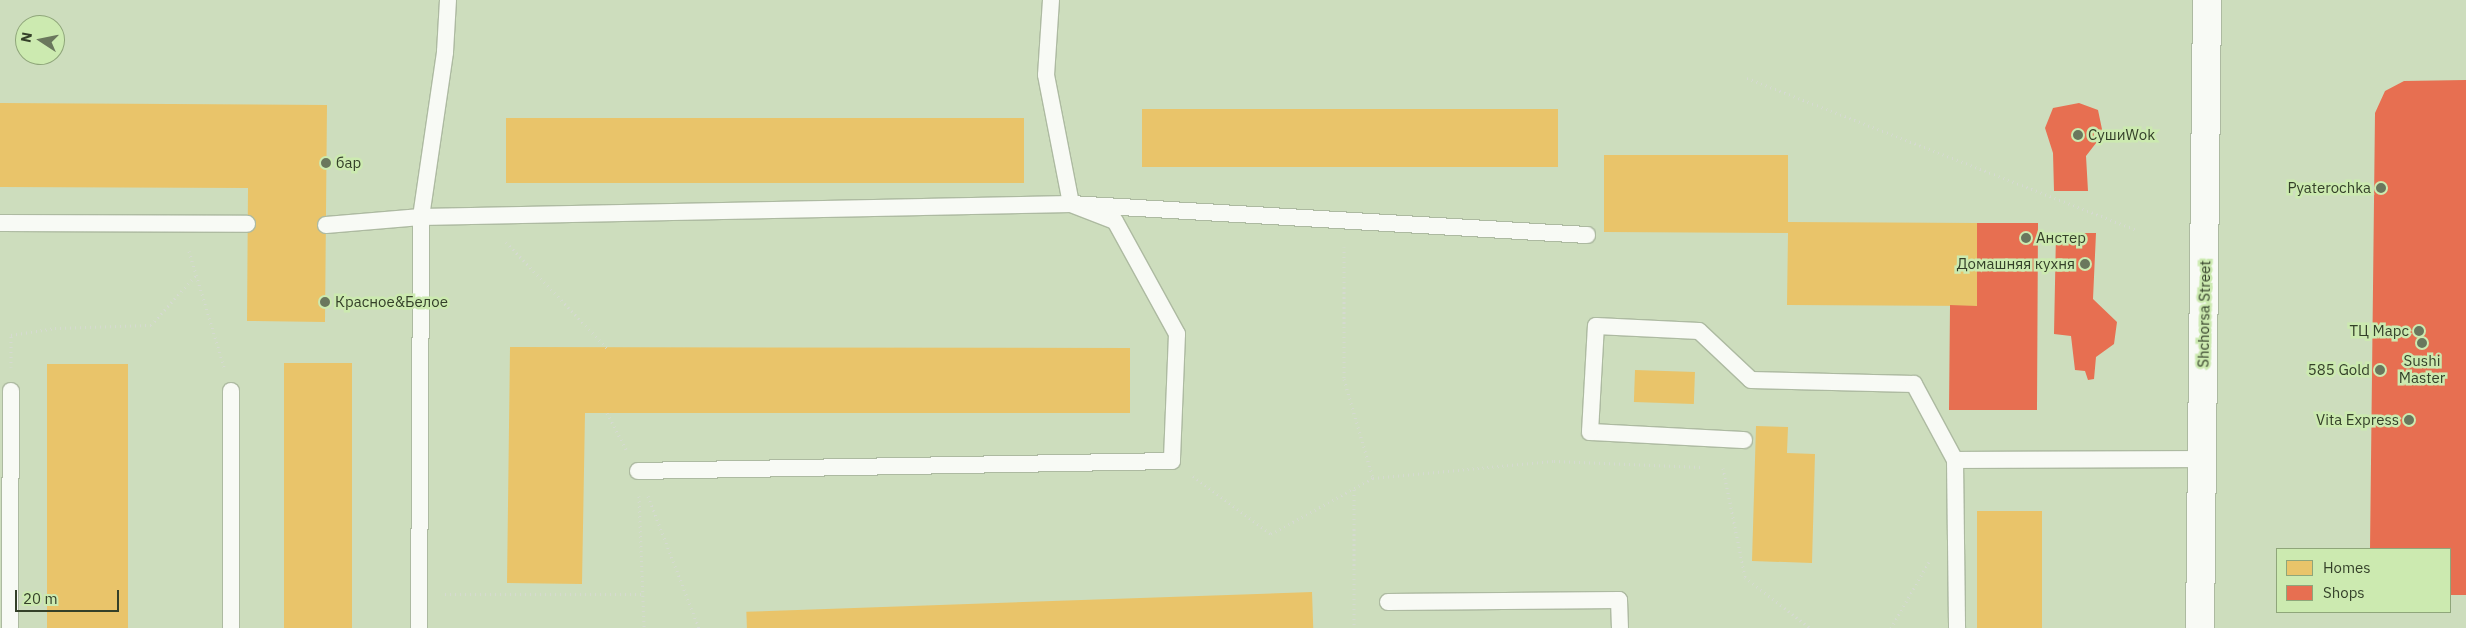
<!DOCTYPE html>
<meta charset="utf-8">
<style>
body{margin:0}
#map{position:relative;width:2466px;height:628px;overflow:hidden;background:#cdddbd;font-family:"IBM Plex Sans",sans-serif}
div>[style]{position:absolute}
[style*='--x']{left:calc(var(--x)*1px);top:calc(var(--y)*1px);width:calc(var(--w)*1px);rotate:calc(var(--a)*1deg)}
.homes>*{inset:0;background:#e9c46a;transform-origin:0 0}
.shops>*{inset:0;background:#e76f51}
.path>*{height:3px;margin-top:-1.5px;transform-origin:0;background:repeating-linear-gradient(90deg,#d5dad0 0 1px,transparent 0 5px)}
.roads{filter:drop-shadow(1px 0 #adbaa1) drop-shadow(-1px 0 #adbaa1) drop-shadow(0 1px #adbaa1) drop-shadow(0 -1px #adbaa1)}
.lane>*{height:16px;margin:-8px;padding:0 8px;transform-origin:8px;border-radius:8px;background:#f8faf5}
.secondary>*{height:28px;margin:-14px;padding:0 14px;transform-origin:14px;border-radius:14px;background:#f8faf5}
.dots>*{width:14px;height:14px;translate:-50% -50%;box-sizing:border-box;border:2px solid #cceab0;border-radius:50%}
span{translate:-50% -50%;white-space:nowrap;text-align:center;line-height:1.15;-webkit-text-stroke:5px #cceab0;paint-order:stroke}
.poi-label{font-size:15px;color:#344029}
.left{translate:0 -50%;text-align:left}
.right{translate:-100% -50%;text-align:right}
.street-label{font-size:15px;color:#344029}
.legend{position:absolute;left:2276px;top:548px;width:175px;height:65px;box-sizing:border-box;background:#cceab0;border:1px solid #8fa67a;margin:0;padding:6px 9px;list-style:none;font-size:15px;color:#344029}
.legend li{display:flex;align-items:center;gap:10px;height:25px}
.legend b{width:25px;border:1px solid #8fa67a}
.north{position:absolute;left:15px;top:15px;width:50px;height:50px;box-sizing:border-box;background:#cceab0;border:1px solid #8fa67a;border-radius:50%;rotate:281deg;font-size:14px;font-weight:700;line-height:20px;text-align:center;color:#344029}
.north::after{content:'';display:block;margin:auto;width:18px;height:22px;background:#6a775d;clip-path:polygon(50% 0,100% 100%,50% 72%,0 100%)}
.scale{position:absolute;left:15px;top:590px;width:104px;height:22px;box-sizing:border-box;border:2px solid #344029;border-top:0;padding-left:6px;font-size:15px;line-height:18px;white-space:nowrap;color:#344029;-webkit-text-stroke:4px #cceab0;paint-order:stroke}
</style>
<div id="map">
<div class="homes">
<i style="clip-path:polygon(0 103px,327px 105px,325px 322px,247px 321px,248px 188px,0 187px)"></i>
<i style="left:1558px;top:109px;width:58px;height:416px;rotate:90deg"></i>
<i style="left:1024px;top:118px;width:65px;height:518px;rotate:90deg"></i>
<i style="clip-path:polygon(1604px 155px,1788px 155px,1788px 222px,1977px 223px,1977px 306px,1787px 305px,1788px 233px,1604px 232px)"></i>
<i style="clip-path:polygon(510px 347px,1130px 348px,1130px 413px,585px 413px,582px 584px,507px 583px)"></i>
<i style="left:284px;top:363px;width:68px;height:265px"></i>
<i style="left:47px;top:364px;width:81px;height:264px"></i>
<i style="left:1635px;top:370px;width:60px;height:32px;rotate:2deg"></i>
<i style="clip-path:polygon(1756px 426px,1788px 427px,1787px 453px,1815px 454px,1812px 563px,1752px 561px)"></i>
<i style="left:2042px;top:511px;width:117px;height:65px;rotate:90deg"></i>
<i style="left:1312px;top:592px;width:36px;height:566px;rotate:88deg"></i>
</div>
<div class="shops">
<i style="clip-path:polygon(2466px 80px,2466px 595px,2450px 595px,2450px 549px,2370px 549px,2375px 113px,2385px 91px,2404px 81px)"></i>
<i style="clip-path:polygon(2079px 103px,2098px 110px,2103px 134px,2086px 156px,2088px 191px,2054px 191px,2053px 153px,2045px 128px,2053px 108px)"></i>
<i style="clip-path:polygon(1977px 223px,2038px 223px,2037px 410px,1949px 410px,1950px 305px,1977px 306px)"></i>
<i style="clip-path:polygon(2056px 233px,2096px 233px,2093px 299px,2117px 322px,2114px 344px,2096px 357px,2094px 379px,2088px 380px,2085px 371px,2075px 370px,2071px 336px,2054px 334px)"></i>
</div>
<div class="path">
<i style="--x:1747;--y:78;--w:418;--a:21.3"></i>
<i style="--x:506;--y:242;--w:146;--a:46.4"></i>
<i style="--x:1344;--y:247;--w:132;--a:90"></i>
<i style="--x:1344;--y:379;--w:103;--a:73.7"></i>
<i style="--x:189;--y:251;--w:121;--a:73.2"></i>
<i style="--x:11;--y:367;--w:32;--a:-90"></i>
<i style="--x:11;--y:335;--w:45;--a:-9"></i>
<i style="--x:55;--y:328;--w:96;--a:-1.8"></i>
<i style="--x:151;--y:325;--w:67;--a:-48"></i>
<i style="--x:607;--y:413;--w:41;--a:62.2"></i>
<i style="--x:1723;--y:468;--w:111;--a:78.6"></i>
<i style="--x:1745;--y:577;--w:83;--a:38.1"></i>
<i style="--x:1193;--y:476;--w:97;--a:36.6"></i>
<i style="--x:1271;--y:534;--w:116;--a:-28.8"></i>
<i style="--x:1373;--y:478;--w:182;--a:-5.4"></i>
<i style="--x:1554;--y:461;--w:148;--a:2.3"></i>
<i style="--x:1354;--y:489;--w:139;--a:90"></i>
<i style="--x:639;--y:496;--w:132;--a:87.8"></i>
<i style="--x:648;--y:496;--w:142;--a:68.9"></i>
<i style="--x:445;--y:594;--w:197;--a:0"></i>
<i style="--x:1891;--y:628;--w:76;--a:-60.1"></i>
</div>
<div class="roads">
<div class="lane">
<i style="--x:1051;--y:0;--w:75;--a:93.8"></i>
<i style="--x:1046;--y:75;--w:131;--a:79"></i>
<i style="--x:1071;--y:204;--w:517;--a:3.44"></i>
<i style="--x:0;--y:223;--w:247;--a:0.2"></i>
<i style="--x:326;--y:225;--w:95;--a:-4.8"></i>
<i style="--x:421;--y:217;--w:650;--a:-1.15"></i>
<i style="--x:1071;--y:204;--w:47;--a:21.1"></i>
<i style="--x:1115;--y:221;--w:129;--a:61.2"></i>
<i style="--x:1177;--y:334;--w:127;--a:92.3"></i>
<i style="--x:1172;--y:461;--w:534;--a:178.93"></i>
<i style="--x:1744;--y:440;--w:154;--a:-177"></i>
<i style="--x:1590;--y:432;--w:106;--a:-86.8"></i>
<i style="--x:1596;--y:326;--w:103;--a:2.8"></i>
<i style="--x:1699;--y:331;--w:71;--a:43.3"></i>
<i style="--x:1751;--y:380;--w:163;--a:1.4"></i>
<i style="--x:1914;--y:384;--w:86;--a:61.7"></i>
<i style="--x:1955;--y:460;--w:247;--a:-0.2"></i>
<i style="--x:1955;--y:460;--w:168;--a:89.3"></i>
<i style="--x:1388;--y:602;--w:231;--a:-0.5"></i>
<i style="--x:1619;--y:600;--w:28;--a:88"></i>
<i style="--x:10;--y:628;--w:237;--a:-89.8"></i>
<i style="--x:231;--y:628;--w:237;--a:-90"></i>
<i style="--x:419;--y:628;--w:411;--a:-89.7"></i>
<i style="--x:421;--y:217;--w:167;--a:-81.7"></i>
<i style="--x:445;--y:52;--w:52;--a:-86.7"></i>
</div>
<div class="secondary">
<i style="--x:2200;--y:628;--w:628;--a:-89.36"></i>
</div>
</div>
<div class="dots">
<i style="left:2078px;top:135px;background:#6a775d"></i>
<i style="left:326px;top:163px;background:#6a775d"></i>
<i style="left:2381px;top:188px;background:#6a775d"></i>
<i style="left:2026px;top:238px;background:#6a775d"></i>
<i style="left:2085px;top:264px;background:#6a775d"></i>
<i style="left:325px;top:302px;background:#6a775d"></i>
<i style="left:2419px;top:331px;background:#6a775d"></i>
<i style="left:2422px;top:343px;background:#6a775d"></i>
<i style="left:2380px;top:370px;background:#6a775d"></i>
<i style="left:2409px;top:420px;background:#6a775d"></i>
</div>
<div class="poi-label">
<span class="left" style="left:2088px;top:135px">СушиWok</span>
<span class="left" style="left:336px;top:163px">бар</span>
<span class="right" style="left:2371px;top:188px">Pyaterochka</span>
<span class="left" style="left:2036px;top:238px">Анстер</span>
<span class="right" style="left:2075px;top:264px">Домашняя кухня</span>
<span class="left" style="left:335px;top:302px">Красное&amp;Белое</span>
<span class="right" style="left:2409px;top:331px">ТЦ Марс</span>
<span style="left:2422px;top:369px">Sushi<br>Master</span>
<span class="right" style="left:2370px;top:370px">585 Gold</span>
<span class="right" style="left:2399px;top:420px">Vita Express</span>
</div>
<div class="street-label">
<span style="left:2204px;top:314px;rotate:-89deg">Shchorsa Street</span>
</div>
<ul class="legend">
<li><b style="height:14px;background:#e9c46a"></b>Homes</li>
<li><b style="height:14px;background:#e76f51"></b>Shops</li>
</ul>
<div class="north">N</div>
<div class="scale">20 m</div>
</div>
